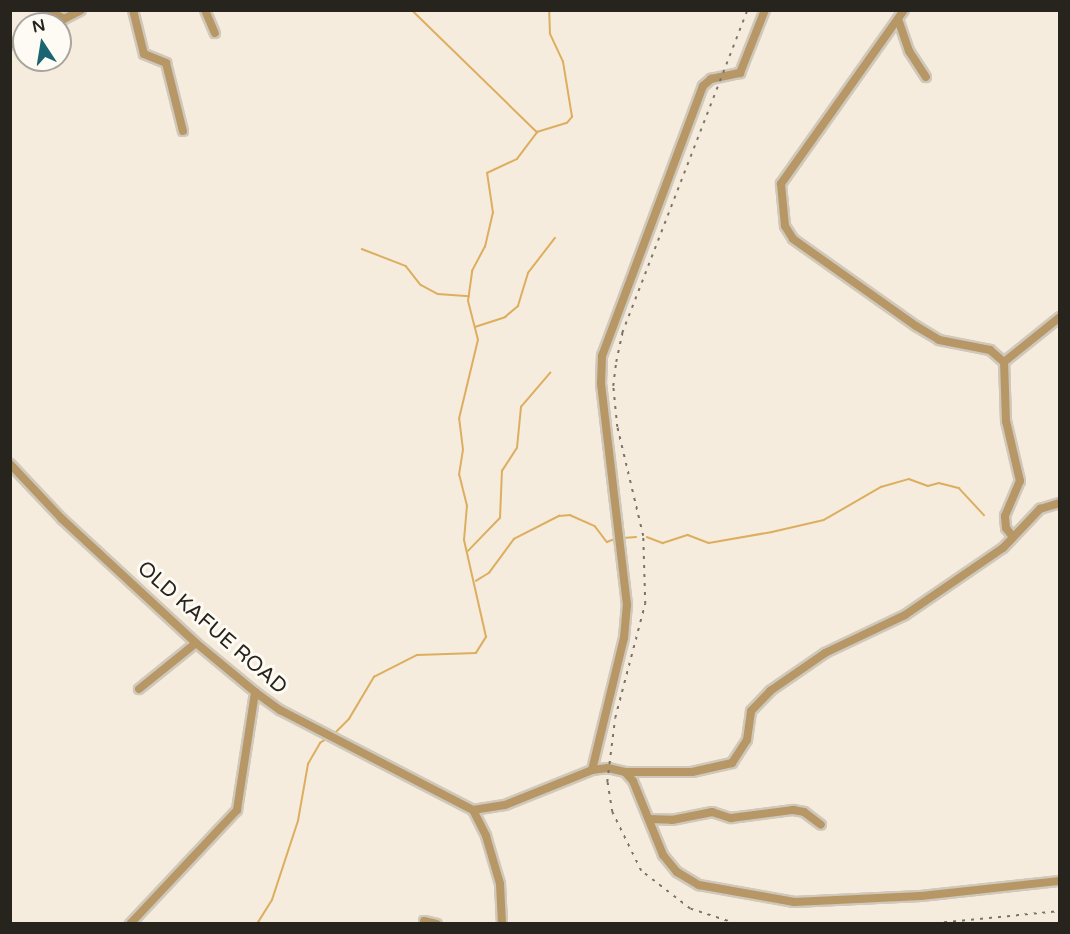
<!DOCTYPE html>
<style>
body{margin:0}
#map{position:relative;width:1070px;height:934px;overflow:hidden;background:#f5ecdd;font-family:"Varela Round",sans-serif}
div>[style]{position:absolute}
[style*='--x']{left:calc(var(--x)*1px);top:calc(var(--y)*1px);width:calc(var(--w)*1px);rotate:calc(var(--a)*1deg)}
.stream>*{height:1.5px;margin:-0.75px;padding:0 0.75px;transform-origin:0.75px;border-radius:0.75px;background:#ddae5f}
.roads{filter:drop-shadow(2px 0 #d0c8bb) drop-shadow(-2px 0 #d0c8bb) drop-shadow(0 2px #d0c8bb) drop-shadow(0 -2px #d0c8bb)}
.minor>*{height:8px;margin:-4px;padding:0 4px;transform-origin:4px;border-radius:4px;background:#b69765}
.rail>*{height:1.5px;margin-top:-0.75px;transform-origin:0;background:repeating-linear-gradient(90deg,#79736a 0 3px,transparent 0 9px)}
span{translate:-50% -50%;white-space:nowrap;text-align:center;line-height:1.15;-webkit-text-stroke:6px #fefaf4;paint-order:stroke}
.street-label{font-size:21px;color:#27241e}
.frame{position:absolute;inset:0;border:12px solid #27241e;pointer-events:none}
.north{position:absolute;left:12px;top:12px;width:60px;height:60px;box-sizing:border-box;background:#fefaf4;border:2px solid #a8a49e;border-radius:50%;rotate:348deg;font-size:16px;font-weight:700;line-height:24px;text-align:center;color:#27241e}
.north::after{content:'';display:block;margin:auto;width:21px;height:27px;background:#1b6571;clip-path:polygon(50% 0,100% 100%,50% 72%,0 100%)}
</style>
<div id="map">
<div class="stream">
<i style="--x:412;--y:10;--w:175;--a:44.3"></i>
<i style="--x:362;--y:249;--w:47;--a:21.1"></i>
<i style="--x:406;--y:266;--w:24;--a:52"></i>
<i style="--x:421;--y:285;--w:19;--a:28"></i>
<i style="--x:438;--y:294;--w:31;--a:4"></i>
<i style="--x:475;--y:327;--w:32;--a:-18"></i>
<i style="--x:505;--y:317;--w:17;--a:-40"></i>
<i style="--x:518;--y:306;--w:34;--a:-73"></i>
<i style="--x:528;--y:273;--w:44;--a:-52.4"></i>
<i style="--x:647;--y:537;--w:17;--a:21"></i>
<i style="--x:663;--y:543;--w:26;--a:-18"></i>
<i style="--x:688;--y:535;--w:22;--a:21"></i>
<i style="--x:709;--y:543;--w:64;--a:-9.9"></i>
<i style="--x:772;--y:532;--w:53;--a:-13"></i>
<i style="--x:824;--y:520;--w:66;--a:-30.1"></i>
<i style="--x:881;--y:487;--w:29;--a:-16"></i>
<i style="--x:909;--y:479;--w:20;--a:20"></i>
<i style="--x:928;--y:486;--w:11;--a:-15"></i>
<i style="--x:939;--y:483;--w:21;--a:14"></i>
<i style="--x:959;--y:488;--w:37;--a:47"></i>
<i style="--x:623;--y:538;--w:13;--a:-4"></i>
<i style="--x:468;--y:551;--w:46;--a:-45.9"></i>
<i style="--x:500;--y:518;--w:47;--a:-87.6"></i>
<i style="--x:502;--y:471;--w:27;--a:-57"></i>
<i style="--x:517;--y:448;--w:41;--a:-84.4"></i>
<i style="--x:521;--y:407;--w:45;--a:-49.5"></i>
<i style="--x:476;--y:581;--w:15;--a:-32"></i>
<i style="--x:489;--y:573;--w:42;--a:-53.7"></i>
<i style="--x:514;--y:539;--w:51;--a:-27.1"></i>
<i style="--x:559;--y:516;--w:11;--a:-5"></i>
<i style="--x:570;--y:515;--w:27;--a:24"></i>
<i style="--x:595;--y:526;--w:20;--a:53"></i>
<i style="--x:607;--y:542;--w:9;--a:-21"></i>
<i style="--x:334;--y:734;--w:21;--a:-45"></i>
<i style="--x:349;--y:719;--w:49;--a:-59.2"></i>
<i style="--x:374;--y:677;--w:48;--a:-27.1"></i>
<i style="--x:417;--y:655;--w:59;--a:-1.9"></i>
<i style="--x:476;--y:653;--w:19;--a:-58"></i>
<i style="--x:486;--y:637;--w:99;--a:-102.8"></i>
<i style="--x:464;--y:540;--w:34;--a:-85"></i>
<i style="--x:467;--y:506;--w:32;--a:-104"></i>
<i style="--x:459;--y:475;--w:25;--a:-81"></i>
<i style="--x:463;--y:450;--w:31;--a:-97"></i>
<i style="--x:459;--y:419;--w:81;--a:-76.5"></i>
<i style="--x:478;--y:340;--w:40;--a:-104.4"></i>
<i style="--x:468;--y:301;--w:30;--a:-82"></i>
<i style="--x:472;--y:271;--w:27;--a:-62"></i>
<i style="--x:485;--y:247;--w:35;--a:-77"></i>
<i style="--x:493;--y:213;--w:40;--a:-98.5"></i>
<i style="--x:487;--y:173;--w:33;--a:-25"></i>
<i style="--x:517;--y:159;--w:34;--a:-53"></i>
<i style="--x:537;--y:132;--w:31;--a:-17"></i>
<i style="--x:567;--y:123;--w:8;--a:-50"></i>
<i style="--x:572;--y:117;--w:56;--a:-99.3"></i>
<i style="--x:563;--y:62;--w:31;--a:-115"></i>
<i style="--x:550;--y:34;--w:24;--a:-92"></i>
<i style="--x:257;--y:924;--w:28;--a:-58"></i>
<i style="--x:272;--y:900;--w:83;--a:-71.8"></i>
<i style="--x:298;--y:821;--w:58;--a:-80"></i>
<i style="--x:308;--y:764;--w:24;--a:-60"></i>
<i style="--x:320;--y:743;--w:9;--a:-32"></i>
</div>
<div class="roads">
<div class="minor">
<i style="--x:48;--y:10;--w:18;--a:29"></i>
<i style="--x:133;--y:10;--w:45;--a:76"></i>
<i style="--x:144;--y:54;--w:24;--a:22"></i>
<i style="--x:166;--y:63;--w:70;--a:76"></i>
<i style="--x:205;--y:10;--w:25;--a:67"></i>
<i style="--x:904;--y:10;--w:213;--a:125.3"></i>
<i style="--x:781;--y:184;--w:42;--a:84.6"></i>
<i style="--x:785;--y:226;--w:15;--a:58"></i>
<i style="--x:793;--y:239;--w:151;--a:35.3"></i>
<i style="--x:916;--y:326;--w:27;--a:31"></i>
<i style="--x:939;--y:340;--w:52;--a:11.1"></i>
<i style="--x:990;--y:350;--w:18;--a:41"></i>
<i style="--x:898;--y:19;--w:34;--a:71"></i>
<i style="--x:909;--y:51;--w:31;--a:57"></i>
<i style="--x:45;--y:24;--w:12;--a:-70"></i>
<i style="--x:54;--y:24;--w:30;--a:-27"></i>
<i style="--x:10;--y:45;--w:16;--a:-27"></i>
<i style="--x:10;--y:464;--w:76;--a:46.6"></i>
<i style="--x:62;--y:519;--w:183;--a:42.8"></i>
<i style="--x:196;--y:643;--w:77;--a:39.7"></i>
<i style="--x:255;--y:692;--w:31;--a:36"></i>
<i style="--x:280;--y:710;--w:217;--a:27.4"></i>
<i style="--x:473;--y:810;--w:29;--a:63"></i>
<i style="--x:486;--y:836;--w:50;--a:73.7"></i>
<i style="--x:500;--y:884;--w:40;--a:87.1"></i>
<i style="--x:1013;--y:537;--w:11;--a:-128"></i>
<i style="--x:1006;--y:528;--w:12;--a:-95"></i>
<i style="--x:1005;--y:516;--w:38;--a:-67"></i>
<i style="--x:1020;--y:481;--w:62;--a:-103.1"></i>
<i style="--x:1006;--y:421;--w:59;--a:-91.9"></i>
<i style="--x:1004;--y:362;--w:72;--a:-38.8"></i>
<i style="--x:139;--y:689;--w:73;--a:-38.9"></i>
<i style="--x:592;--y:770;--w:136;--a:-76.4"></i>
<i style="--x:624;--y:638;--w:33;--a:-85"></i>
<i style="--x:627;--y:605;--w:223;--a:-96.7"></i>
<i style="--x:601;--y:384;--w:28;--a:-88"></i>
<i style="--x:602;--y:356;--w:288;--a:-69.5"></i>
<i style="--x:703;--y:86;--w:11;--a:-41"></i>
<i style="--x:711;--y:79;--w:30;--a:-12"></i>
<i style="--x:740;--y:73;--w:68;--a:-68.4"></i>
<i style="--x:625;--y:772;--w:67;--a:0"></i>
<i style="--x:692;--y:772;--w:41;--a:-12.7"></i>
<i style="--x:732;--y:763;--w:27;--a:-57"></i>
<i style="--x:747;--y:740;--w:29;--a:-82"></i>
<i style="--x:751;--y:711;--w:28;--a:-46"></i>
<i style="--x:770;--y:691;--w:67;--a:-34.6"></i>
<i style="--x:825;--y:653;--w:89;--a:-25.4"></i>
<i style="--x:905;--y:615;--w:119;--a:-34.4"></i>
<i style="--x:1003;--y:548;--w:54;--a:-46.5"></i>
<i style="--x:1040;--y:509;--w:21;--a:-17"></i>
<i style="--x:473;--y:810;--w:32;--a:-9"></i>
<i style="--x:505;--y:805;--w:94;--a:-21.9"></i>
<i style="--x:592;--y:770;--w:16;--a:-7"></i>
<i style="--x:608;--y:768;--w:17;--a:13"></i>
<i style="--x:625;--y:772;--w:12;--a:48"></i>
<i style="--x:633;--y:781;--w:80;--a:67.9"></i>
<i style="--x:663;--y:855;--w:22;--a:51"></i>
<i style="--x:677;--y:872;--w:26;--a:31"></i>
<i style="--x:699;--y:885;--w:97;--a:10.1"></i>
<i style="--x:794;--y:902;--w:127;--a:-2.7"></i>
<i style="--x:921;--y:896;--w:140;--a:-6.2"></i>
<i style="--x:649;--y:819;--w:23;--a:2"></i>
<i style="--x:672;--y:820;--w:41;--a:-11.3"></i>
<i style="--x:712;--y:812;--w:20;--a:18"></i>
<i style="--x:731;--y:818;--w:63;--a:-7.4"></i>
<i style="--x:793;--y:810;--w:11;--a:10"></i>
<i style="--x:804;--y:812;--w:21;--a:37"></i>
<i style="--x:424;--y:921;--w:13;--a:13"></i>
<i style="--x:130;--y:924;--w:156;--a:-46.8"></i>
<i style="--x:237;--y:810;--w:119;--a:-81.3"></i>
</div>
</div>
<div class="rail">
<i style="--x:736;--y:924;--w:48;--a:-161.9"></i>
<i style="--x:690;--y:909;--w:62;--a:-142.2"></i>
<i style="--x:641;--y:871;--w:66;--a:-116.2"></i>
<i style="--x:612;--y:812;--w:30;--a:-99"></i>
<i style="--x:607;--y:782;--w:64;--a:-82.9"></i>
<i style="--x:615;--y:718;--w:118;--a:-75.3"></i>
<i style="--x:645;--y:604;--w:68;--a:-91.7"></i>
<i style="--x:643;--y:536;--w:112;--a:-103.4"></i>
<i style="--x:617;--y:427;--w:41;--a:-95.6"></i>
<i style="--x:613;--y:386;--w:24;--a:-83"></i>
<i style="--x:616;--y:362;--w:30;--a:-78"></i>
<i style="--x:622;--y:333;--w:346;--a:-68.8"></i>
<i style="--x:926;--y:924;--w:135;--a:-5.5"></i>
</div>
<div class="street-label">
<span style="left:212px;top:628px;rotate:41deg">OLD KAFUE ROAD</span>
</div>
<div class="frame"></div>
<div class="north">N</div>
</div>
